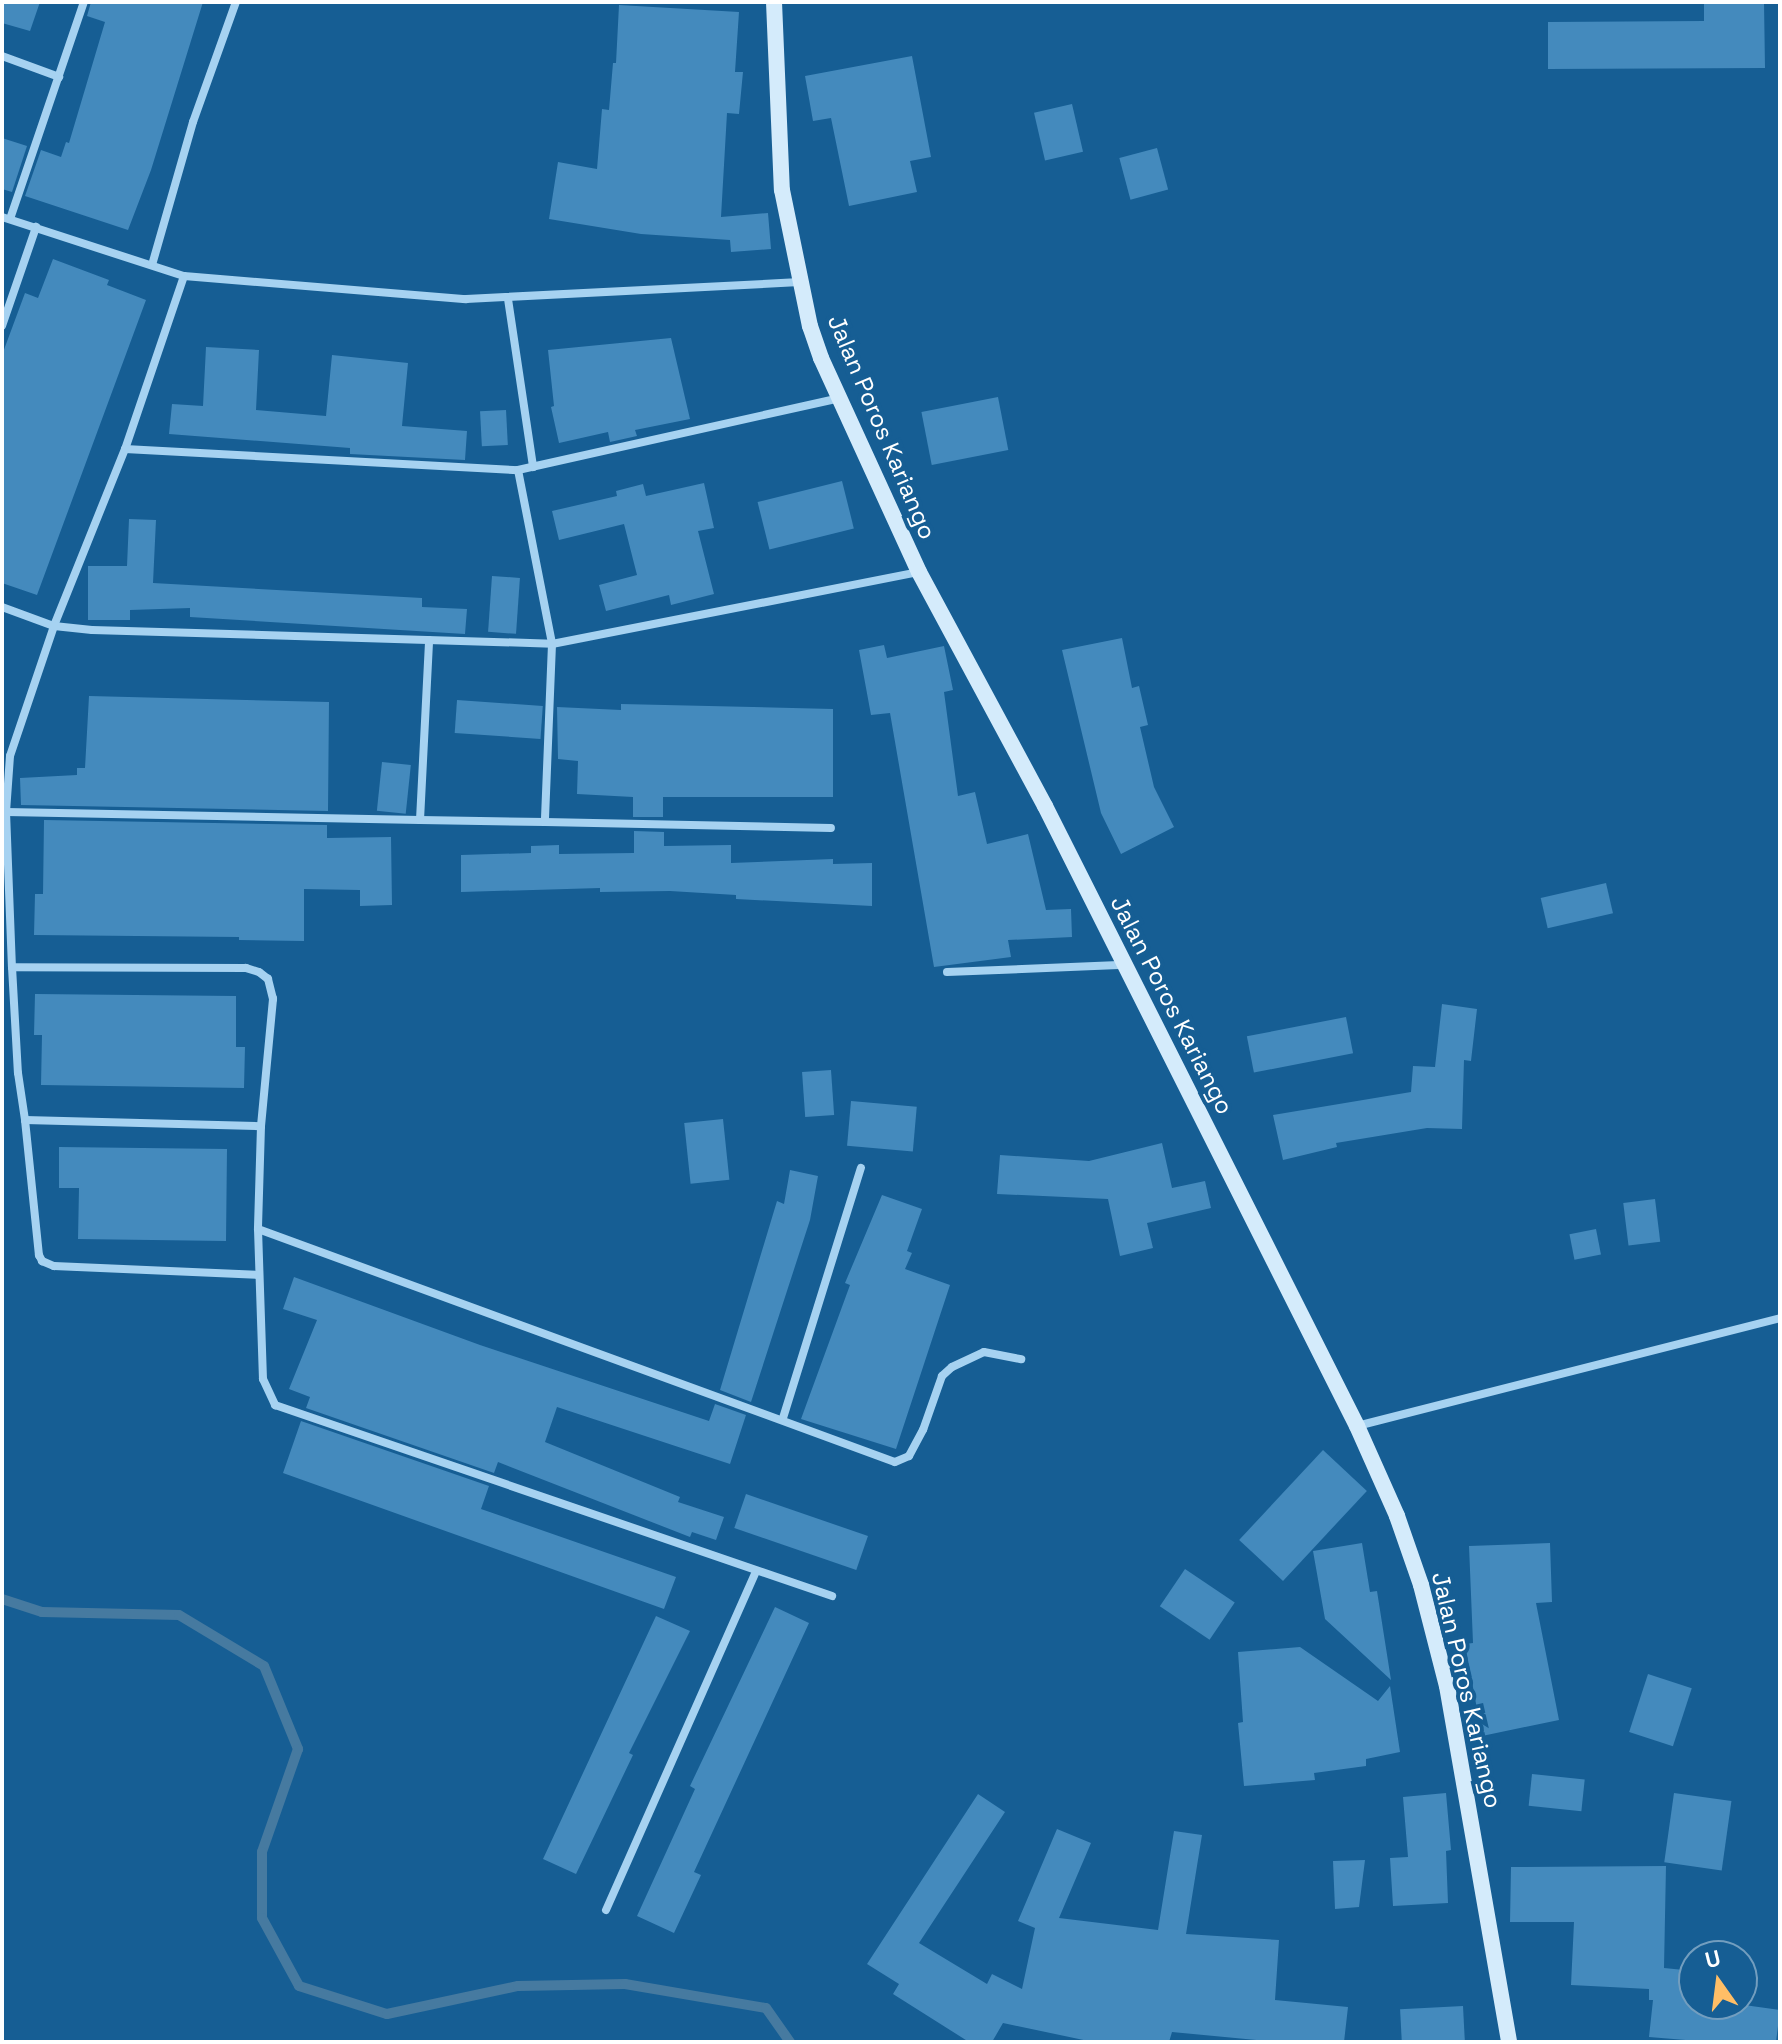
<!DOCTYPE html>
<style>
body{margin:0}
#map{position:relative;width:1782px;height:2044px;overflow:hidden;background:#165e94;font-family:"Space Grotesk",sans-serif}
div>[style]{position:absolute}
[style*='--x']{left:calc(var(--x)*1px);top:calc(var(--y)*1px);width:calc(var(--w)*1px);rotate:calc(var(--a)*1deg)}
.stream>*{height:10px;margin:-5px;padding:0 5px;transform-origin:5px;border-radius:5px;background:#467aa0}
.building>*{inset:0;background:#448abd;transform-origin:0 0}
.minor>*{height:8px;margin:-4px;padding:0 4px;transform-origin:4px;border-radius:4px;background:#a6d2f1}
.secondary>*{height:16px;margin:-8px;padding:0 8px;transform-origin:8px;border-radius:8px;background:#d4ebfb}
span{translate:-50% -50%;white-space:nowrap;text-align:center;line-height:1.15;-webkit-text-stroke:8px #165e94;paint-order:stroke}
.street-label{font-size:24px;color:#fff}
.frame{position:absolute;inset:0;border:4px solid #fff;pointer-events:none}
.north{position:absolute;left:1678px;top:1940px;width:80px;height:80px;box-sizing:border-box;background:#165e94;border:2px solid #739ebf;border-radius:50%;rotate:346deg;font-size:22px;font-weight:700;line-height:32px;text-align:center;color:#fff}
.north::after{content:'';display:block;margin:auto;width:28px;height:36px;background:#ffbe66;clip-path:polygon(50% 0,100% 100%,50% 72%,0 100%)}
</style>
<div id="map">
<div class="stream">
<i style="--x:2;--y:1599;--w:42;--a:18"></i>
<i style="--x:42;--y:1612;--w:137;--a:1.3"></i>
<i style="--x:179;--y:1615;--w:99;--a:31"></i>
<i style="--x:264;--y:1666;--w:90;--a:67.7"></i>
<i style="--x:298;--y:1749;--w:109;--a:109.3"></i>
<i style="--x:262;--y:1852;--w:66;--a:90"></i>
<i style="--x:262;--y:1918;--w:77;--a:61.4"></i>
<i style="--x:299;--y:1986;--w:92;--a:17.7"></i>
<i style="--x:387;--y:2014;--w:134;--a:-12.1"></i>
<i style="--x:518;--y:1986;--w:107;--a:-1.1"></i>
<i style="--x:625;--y:1984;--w:143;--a:9.7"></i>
<i style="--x:766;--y:2008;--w:42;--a:54.8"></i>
</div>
<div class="building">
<i style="clip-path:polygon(2px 2px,40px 2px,30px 31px,2px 23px)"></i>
<i style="clip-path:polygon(91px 2px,203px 2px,151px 170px,128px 230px,25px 196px,41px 150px,61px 157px,66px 142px,69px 143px,105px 22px,87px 16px)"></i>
<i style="clip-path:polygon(1704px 2px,1764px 2px,1765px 68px,1548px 69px,1548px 22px,1704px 21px)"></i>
<i style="clip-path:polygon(619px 5px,739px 12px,735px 72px,743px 72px,739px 114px,727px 113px,721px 217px,768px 213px,771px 249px,731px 252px,730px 240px,641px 234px,549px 219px,558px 162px,597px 169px,602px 109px,609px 110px,613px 63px,616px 63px)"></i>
<i style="clip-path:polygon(912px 56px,931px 157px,910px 161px,917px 192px,849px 206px,831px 118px,813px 121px,805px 76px)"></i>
<i style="left:1072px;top:104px;width:49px;height:39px;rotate:77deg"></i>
<i style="clip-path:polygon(2px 138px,27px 146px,12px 192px,2px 189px)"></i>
<i style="left:1157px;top:148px;width:43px;height:39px;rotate:75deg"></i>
<i style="clip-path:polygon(53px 259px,109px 280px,107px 285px,146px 300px,37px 595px,2px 583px,2px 355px,25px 293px,38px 298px)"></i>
<i style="clip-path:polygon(671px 338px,690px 419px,635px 430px,637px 436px,610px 442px,608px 432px,559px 443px,551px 407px,554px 406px,548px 350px)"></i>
<i style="clip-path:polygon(206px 347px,259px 350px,256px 410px,326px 416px,332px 355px,408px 363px,402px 426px,467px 431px,465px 460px,350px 454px,350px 448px,169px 434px,172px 404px,203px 406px)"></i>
<i style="left:998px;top:397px;width:54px;height:78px;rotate:79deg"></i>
<i style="left:506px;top:410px;width:35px;height:26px;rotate:87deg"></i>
<i style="left:842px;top:481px;width:49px;height:87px;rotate:76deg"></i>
<i style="clip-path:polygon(704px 483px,714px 528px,698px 531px,714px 594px,671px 605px,669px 595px,606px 611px,599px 585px,637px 575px,624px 524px,559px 540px,552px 511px,617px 496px,616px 491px,643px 484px,646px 496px)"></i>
<i style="clip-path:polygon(129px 519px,156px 520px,153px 583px,422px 598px,422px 607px,467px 609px,465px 634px,190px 617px,190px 608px,130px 610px,130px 620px,88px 620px,88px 566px,127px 566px)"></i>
<i style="left:492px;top:576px;width:28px;height:56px;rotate:4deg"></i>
<i style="clip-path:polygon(1122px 638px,1132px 688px,1139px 686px,1148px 725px,1140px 727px,1154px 787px,1174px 827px,1121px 854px,1101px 813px,1062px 650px)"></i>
<i style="clip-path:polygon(884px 645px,887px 658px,944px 646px,953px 690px,944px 692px,958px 796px,975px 792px,987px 844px,1028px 834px,1046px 910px,1071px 909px,1072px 937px,1008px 940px,1011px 957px,934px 967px,890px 713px,871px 715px,859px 650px)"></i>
<i style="clip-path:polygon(89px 696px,329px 702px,328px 811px,21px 805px,20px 778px,77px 775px,77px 768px,85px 768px)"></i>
<i style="left:457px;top:700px;width:86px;height:33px;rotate:4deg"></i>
<i style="clip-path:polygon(621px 704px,833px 709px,833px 797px,663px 797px,663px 817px,633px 817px,633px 797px,577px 794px,578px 761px,558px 759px,557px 707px,621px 710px)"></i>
<i style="left:382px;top:762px;width:29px;height:49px;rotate:6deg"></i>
<i style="clip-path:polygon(44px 820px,327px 825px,327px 838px,391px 837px,392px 905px,360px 906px,360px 890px,304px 889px,304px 941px,239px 940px,239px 937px,34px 935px,35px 894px,43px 894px)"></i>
<i style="clip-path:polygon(634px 831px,664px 832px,664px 846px,731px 845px,731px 863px,833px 859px,833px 864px,872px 863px,872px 906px,736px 899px,736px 895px,670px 891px,600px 892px,600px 888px,461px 892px,461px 855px,531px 853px,531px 846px,559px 845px,559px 854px,634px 853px)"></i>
<i style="left:1606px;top:883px;width:31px;height:67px;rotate:77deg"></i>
<i style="clip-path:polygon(35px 994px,236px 996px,236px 1047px,245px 1047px,244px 1088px,41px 1085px,42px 1035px,34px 1035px)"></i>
<i style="clip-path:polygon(1442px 1004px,1477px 1009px,1471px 1061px,1464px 1060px,1462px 1129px,1427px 1128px,1336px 1143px,1337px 1147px,1283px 1160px,1273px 1115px,1411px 1092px,1413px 1066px,1435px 1067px)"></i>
<i style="left:1346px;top:1017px;width:37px;height:101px;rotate:79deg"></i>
<i style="left:831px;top:1070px;width:45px;height:29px;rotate:86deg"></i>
<i style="left:851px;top:1101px;width:66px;height:45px;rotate:5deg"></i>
<i style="left:723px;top:1119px;width:61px;height:39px;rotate:84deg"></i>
<i style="clip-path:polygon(1162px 1143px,1172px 1188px,1205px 1181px,1211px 1208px,1147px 1223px,1153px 1248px,1120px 1256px,1108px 1199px,997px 1194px,1000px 1155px,1089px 1161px)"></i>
<i style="clip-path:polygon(59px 1147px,227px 1149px,226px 1241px,78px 1239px,79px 1188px,59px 1188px)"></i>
<i style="clip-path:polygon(790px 1170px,818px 1176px,810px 1220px,751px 1402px,720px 1390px,777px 1201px,784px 1204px)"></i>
<i style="clip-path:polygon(882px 1195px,922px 1209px,907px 1251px,912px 1253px,905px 1269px,950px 1285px,896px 1449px,801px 1419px,850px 1285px,845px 1283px)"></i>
<i style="left:1655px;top:1199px;width:43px;height:32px;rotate:83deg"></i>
<i style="left:1596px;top:1229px;width:26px;height:27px;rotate:79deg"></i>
<i style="clip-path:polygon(294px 1277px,480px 1345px,709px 1421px,715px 1404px,746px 1415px,730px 1464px,557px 1407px,545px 1442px,680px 1497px,678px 1502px,724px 1517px,716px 1540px,692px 1532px,690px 1537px,498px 1462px,494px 1473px,306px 1408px,310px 1397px,289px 1389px,317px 1320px,283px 1309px)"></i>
<i style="clip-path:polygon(301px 1421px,489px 1486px,481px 1509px,676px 1577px,664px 1609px,283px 1473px)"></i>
<i style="left:1323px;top:1450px;width:60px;height:123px;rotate:43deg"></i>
<i style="left:746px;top:1494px;width:129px;height:36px;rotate:19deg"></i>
<i style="clip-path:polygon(1362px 1543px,1370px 1592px,1377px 1591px,1391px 1680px,1325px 1619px,1313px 1551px)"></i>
<i style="clip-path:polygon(1550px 1543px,1552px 1602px,1536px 1603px,1559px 1720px,1482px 1736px,1465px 1644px,1473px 1643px,1469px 1546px)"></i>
<i style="left:1185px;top:1569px;width:60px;height:45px;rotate:34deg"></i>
<i style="clip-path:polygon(775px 1607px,809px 1623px,694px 1872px,701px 1875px,674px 1933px,637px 1916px,695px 1789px,690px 1786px)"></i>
<i style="clip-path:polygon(656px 1616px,690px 1631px,629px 1753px,633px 1755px,576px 1874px,543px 1859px)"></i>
<i style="clip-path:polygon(1300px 1647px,1378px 1701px,1390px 1686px,1400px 1752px,1366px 1759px,1366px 1766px,1314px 1773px,1315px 1780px,1244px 1786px,1238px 1723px,1243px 1722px,1238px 1652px)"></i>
<i style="left:1648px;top:1674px;width:46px;height:61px;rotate:18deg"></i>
<i style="left:1532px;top:1774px;width:53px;height:32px;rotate:6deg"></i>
<i style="clip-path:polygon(1446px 1793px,1451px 1850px,1446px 1851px,1448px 1903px,1393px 1906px,1390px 1858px,1408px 1857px,1403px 1797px)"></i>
<i style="left:1674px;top:1793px;width:58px;height:70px;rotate:8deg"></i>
<i style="clip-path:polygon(978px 1794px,1005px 1812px,919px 1943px,987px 1984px,992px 1974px,1022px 1989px,1035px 1928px,1018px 1921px,1057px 1829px,1091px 1843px,1059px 1918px,1158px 1930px,1174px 1831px,1202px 1835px,1186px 1934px,1279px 1940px,1275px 2000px,1348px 2007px,1344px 2042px,1276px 2042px,1172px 2032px,1169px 2042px,1093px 2042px,1003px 2023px,992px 2042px,969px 2042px,893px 1994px,899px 1984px,867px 1964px)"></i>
<i style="clip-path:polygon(1365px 1860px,1359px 1907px,1335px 1909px,1333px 1861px)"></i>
<i style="clip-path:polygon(1666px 1866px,1664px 1968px,1694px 1971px,1694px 2004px,1737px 2004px,1780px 2010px,1776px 2042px,1710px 2042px,1649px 2037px,1653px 2000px,1649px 2000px,1649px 1989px,1571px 1985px,1574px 1922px,1510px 1922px,1511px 1867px)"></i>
<i style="left:1463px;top:2006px;width:36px;height:63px;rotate:87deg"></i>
</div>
<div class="minor">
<i style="--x:2;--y:56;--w:61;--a:20.2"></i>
<i style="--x:2;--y:217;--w:191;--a:18"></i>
<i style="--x:184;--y:276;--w:183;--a:108.8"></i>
<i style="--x:125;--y:449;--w:191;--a:111.9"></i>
<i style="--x:54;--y:626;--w:137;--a:108.7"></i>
<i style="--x:10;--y:756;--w:56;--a:94.1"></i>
<i style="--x:6;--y:812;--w:155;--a:87.8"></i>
<i style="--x:12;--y:967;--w:106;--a:86.8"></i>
<i style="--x:18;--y:1073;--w:48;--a:81.5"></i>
<i style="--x:25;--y:1120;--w:236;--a:1.5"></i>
<i style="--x:261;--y:1126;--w:128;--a:-84.6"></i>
<i style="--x:273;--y:999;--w:21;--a:-104"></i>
<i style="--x:268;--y:979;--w:11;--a:-142"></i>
<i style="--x:259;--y:972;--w:14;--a:-163"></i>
<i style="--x:246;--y:968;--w:234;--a:-179.8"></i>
<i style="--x:10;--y:219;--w:229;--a:-71.2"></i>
<i style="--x:152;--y:265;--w:149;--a:-74"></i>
<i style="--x:193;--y:122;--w:127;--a:-70.3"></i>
<i style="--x:184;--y:276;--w:283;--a:4.7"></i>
<i style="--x:466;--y:299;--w:334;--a:-2.9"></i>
<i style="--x:508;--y:299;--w:170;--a:81.5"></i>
<i style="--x:2;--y:326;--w:105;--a:-71"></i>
<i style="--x:125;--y:449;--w:394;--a:3.1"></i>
<i style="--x:518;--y:470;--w:177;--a:78.9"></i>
<i style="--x:552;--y:644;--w:178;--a:92.3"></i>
<i style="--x:545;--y:822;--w:125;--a:-179.1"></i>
<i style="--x:518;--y:470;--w:329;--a:-12.6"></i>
<i style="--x:2;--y:607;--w:55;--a:20.1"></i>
<i style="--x:54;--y:626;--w:38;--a:6"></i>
<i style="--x:92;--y:630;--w:460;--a:1.7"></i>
<i style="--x:552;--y:644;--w:373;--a:-11.1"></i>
<i style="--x:6;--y:812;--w:414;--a:1.1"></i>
<i style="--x:420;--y:820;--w:180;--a:-87.1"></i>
<i style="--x:545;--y:822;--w:286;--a:1.2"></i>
<i style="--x:947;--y:972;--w:178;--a:-2.3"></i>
<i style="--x:25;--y:1120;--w:136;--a:84.1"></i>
<i style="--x:39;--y:1255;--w:7;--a:63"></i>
<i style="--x:42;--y:1261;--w:13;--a:23"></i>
<i style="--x:54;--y:1266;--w:205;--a:2.5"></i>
<i style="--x:261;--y:1126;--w:103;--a:91.7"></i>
<i style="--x:258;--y:1229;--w:150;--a:88.1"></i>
<i style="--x:263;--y:1379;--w:29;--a:65"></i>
<i style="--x:275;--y:1405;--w:589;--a:18.93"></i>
<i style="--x:258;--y:1229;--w:678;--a:20.09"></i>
<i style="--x:895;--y:1462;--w:15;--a:-23"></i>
<i style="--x:909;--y:1456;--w:30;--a:-62"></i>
<i style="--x:923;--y:1430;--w:57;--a:-70.6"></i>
<i style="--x:942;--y:1376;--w:13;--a:-42"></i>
<i style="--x:952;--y:1367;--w:35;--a:-25"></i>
<i style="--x:984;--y:1352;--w:38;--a:11"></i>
<i style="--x:783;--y:1418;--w:262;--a:-72.7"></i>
<i style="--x:1357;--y:1426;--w:437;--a:-14.3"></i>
<i style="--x:606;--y:1910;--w:370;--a:-66.1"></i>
</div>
<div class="secondary">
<i style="--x:774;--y:2;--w:188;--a:87.6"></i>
<i style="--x:782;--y:190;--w:139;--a:78.4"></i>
<i style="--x:810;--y:326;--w:34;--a:71"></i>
<i style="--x:821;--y:358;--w:235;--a:65.4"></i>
<i style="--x:919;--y:572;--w:266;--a:61.7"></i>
<i style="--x:1045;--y:806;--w:694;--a:63.29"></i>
<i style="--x:1357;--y:1426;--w:98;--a:66"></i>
<i style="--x:1397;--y:1516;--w:73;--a:70.8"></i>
<i style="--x:1421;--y:1585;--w:104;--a:75.6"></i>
<i style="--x:1447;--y:1686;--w:361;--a:80.1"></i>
</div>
<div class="street-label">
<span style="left:882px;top:427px;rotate:67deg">Jalan Poros Kariango</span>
<span style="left:1172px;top:1005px;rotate:63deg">Jalan Poros Kariango</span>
<span style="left:1467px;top:1690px;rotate:77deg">Jalan Poros Kariango</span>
</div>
<div class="frame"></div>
<div class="north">U</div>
</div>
